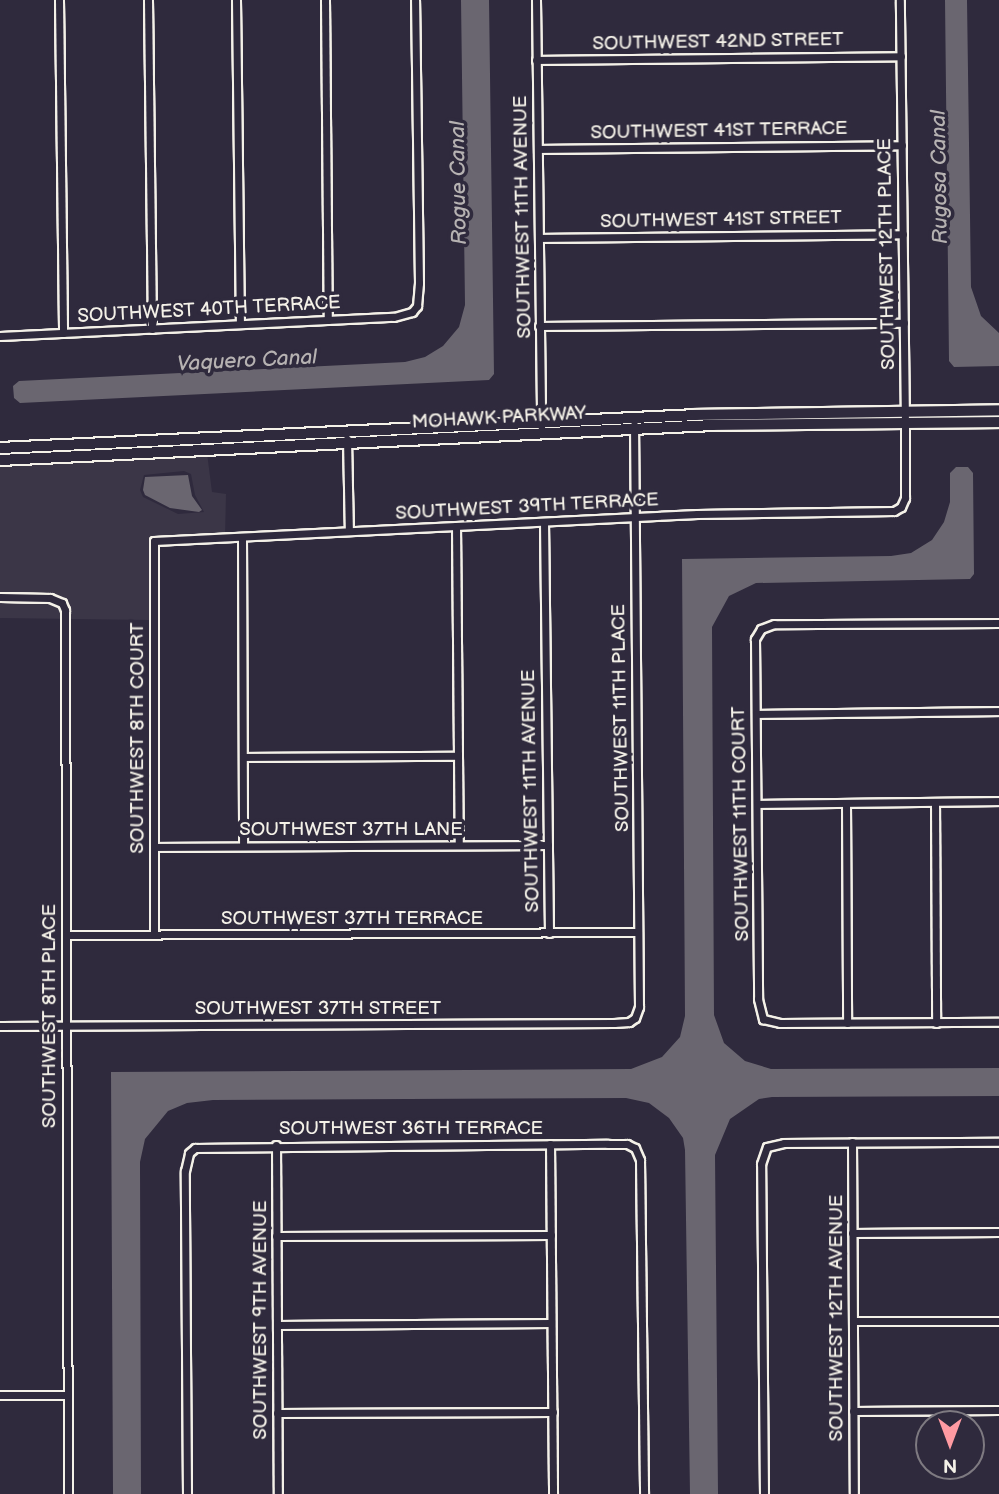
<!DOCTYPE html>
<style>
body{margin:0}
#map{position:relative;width:999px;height:1494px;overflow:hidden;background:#2f2a3d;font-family:"Balsamiq Sans",sans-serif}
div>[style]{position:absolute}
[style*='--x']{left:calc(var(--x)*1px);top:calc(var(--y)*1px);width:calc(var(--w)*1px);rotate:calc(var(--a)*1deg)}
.built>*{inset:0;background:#3b3647}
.water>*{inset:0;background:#6a6670}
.roads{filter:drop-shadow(2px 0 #f4f1e8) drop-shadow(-2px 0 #f4f1e8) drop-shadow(0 2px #f4f1e8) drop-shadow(0 -2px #f4f1e8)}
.street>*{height:7px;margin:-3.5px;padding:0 3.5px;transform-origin:3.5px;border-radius:3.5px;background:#2f2a3d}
.secondary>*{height:10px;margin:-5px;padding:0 5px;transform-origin:5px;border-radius:5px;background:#2f2a3d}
span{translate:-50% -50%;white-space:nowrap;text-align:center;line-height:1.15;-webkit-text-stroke:7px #2f2a3d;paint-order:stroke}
.street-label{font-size:19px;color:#f4f1e8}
.water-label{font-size:21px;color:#b6b2b2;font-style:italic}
.north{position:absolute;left:915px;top:1410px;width:70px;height:70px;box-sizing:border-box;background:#2f2a3d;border:2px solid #7e7a81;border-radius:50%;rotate:180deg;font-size:19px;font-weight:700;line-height:28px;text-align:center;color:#f4f1e8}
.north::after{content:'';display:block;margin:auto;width:24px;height:32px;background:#ff9aa2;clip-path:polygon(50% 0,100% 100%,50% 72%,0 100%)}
</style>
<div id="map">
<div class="built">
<i style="clip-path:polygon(evenodd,207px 453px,212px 492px,226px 494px,225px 538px,149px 542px,149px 620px,0 618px,0 463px,207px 453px,184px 471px,191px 474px,195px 495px,204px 512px,178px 514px,143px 497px,140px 490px,144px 475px,184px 471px)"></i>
</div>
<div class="water">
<i style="clip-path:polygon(461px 0,489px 0,494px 374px,489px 380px,20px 403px,14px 398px,13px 386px,19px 381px,405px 362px,425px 357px,443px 346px,459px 327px,465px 305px)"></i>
<i style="clip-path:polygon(945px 0,967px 0,971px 287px,981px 316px,999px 333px,999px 366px,954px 367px,949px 361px)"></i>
<i style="clip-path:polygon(956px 467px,968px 467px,973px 473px,974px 574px,970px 579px,756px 583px,729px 596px,712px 627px,714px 1015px,724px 1043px,745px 1061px,771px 1069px,999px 1068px,999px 1096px,772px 1097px,759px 1099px,730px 1119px,715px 1155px,718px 1494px,690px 1494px,685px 1150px,683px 1138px,669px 1118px,649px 1103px,626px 1098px,213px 1100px,187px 1103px,168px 1111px,145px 1139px,140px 1162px,141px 1494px,113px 1494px,111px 1072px,631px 1069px,662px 1057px,680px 1037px,685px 1016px,682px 559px,891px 556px,911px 553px,932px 540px,944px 522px,950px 502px,950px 473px)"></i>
<i style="clip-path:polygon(188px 475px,192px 496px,202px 510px,199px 512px,170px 508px,145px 495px,143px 490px,145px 477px)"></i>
</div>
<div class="roads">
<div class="street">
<i style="--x:59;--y:0;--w:333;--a:89.3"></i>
<i style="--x:148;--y:0;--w:329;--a:89.3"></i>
<i style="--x:236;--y:0;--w:324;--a:89.3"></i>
<i style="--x:325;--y:0;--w:320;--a:89.5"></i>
<i style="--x:536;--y:0;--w:426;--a:89.3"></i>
<i style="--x:536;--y:60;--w:365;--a:-0.6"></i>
<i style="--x:538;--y:149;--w:364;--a:-0.6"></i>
<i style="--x:539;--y:238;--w:364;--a:-0.6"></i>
<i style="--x:539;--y:326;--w:365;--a:-0.5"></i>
<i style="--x:0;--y:336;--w:394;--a:-2.8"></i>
<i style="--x:394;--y:317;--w:19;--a:-16"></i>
<i style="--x:412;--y:312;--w:8;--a:-50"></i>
<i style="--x:417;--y:306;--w:23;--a:-85"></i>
<i style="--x:419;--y:283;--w:283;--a:-90.8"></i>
<i style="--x:347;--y:439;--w:92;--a:88.8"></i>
<i style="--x:544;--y:522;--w:411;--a:89.3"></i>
<i style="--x:456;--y:526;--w:319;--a:89.5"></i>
<i style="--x:242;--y:537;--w:309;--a:89.8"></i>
<i style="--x:0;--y:597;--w:50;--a:1.1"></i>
<i style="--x:50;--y:598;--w:13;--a:23"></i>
<i style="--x:62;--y:603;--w:8;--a:67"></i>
<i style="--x:65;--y:610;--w:884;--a:89.81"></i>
<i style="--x:999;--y:623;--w:225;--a:179.7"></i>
<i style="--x:774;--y:624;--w:14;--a:159"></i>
<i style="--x:761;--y:629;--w:12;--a:121"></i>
<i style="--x:755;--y:639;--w:360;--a:89.5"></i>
<i style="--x:758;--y:999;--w:21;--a:76"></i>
<i style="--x:763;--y:1019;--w:17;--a:13"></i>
<i style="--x:780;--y:1023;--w:219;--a:-0.3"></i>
<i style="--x:756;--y:714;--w:243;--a:-0.7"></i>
<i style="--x:243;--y:757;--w:215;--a:-0.3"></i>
<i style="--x:935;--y:802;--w:221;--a:89.7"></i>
<i style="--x:846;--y:803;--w:220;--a:89.7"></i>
<i style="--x:757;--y:804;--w:242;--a:-0.7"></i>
<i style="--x:154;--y:847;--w:394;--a:-0.3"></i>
<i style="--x:66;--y:935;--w:572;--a:-0.3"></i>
<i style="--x:154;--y:935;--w:394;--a:-90"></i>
<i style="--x:154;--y:541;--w:544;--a:-2.85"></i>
<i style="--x:697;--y:514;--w:197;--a:-0.9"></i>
<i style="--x:894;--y:511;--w:8;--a:-30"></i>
<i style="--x:901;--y:507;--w:10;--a:-66"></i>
<i style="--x:905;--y:498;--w:75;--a:-90"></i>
<i style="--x:905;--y:423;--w:423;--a:-90.7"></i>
<i style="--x:0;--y:1026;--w:614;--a:-0.28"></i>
<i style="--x:614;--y:1023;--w:15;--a:-4"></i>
<i style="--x:629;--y:1022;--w:7;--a:-34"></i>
<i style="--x:635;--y:1018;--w:12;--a:-70"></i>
<i style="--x:639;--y:1007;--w:582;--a:-90.49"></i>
<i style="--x:852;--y:1142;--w:352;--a:89.7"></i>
<i style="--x:550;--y:1144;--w:350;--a:89.5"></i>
<i style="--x:276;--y:1145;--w:349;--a:89.7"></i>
<i style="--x:852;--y:1233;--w:147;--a:-0.4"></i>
<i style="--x:276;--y:1236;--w:275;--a:-0.2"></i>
<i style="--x:853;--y:1321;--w:146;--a:0"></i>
<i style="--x:277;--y:1325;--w:274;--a:-0.4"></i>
<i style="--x:0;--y:1395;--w:68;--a:0"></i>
<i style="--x:853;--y:1411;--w:146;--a:-0.4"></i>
<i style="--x:277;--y:1413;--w:276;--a:-0.2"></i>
<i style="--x:187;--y:1494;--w:323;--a:-90.4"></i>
<i style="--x:185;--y:1171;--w:18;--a:-77"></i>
<i style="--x:189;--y:1153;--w:8;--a:-40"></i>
<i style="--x:195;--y:1148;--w:413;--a:-0.6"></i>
<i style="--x:608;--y:1144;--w:19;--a:0"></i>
<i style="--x:627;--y:1144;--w:9;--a:27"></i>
<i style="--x:635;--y:1148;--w:13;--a:67"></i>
<i style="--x:640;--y:1160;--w:334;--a:89.3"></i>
<i style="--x:764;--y:1494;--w:330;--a:-90.5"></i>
<i style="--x:761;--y:1164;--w:18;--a:-71"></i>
<i style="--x:767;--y:1147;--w:17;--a:-13"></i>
<i style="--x:784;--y:1143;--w:215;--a:-0.3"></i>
</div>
<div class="secondary">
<i style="--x:0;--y:448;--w:697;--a:-2.71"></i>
<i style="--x:696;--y:415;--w:303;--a:-0.9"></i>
<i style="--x:0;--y:460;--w:714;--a:-2.81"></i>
<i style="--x:713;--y:425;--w:286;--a:-0.6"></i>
</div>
</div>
<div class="street-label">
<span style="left:718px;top:42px;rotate:-1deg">SOUTHWEST 42ND STREET</span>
<span style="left:719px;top:131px;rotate:-1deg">SOUTHWEST 41ST TERRACE</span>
<span style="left:523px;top:217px;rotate:-91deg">SOUTHWEST 11TH AVENUE</span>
<span style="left:721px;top:220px;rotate:-1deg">SOUTHWEST 41ST STREET</span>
<span style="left:887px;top:254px;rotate:-91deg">SOUTHWEST 12TH PLACE</span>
<span style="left:209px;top:310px;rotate:-3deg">SOUTHWEST 40TH TERRACE</span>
<span style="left:499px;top:418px;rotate:-3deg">MOHAWK PARKWAY</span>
<span style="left:527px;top:507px;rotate:-3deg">SOUTHWEST 39TH TERRACE</span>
<span style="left:621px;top:718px;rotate:-91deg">SOUTHWEST 11TH PLACE</span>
<span style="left:138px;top:738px;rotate:-90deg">SOUTHWEST 8TH COURT</span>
<span style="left:531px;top:791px;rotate:-91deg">SOUTHWEST 11TH AVENUE</span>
<span style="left:741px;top:824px;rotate:-91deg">SOUTHWEST 11TH COURT</span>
<span style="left:351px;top:830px">SOUTHWEST 37TH LANE</span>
<span style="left:352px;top:919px">SOUTHWEST 37TH TERRACE</span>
<span style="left:318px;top:1009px">SOUTHWEST 37TH STREET</span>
<span style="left:50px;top:1016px;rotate:-90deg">SOUTHWEST 8TH PLACE</span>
<span style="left:411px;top:1129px">SOUTHWEST 36TH TERRACE</span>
<span style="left:837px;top:1318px;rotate:-90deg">SOUTHWEST 12TH AVENUE</span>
<span style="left:261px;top:1320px;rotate:-90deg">SOUTHWEST 9TH AVENUE</span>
</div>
<div class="water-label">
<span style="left:940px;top:177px;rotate:-91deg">Rugosa Canal</span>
<span style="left:459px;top:183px;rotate:-91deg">Rogue Canal</span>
<span style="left:247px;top:361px;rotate:-3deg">Vaquero Canal</span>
</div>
<div class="north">N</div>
</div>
